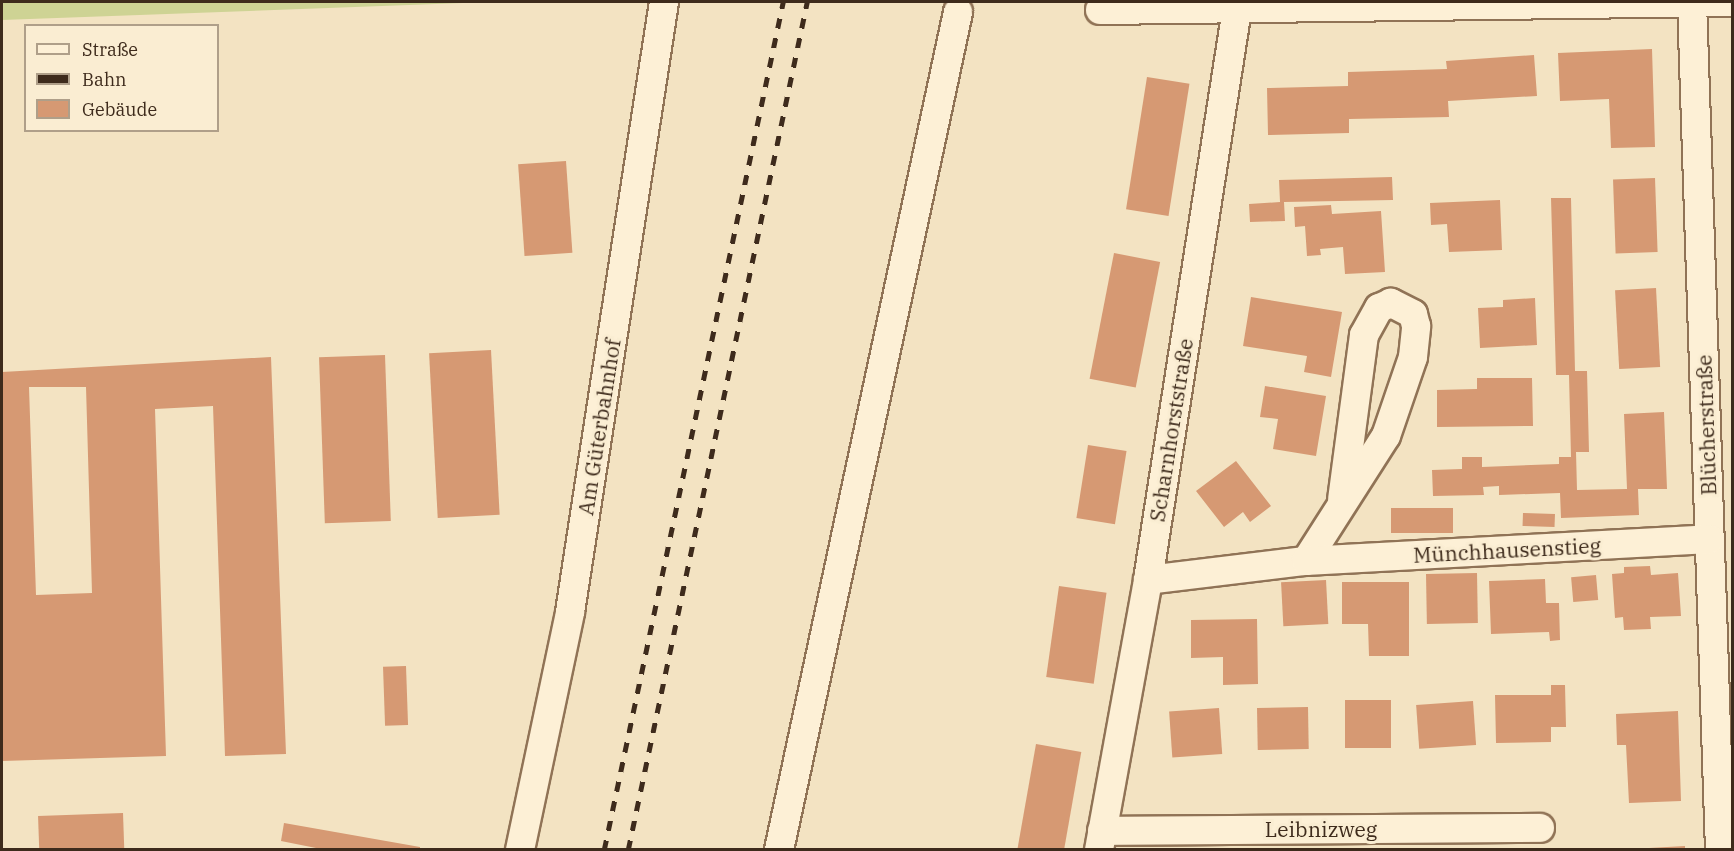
<!DOCTYPE html>
<meta charset="utf-8">
<style>
body{margin:0}
#map{position:relative;width:1734px;height:851px;overflow:hidden;background:#f3e3c2;font-family:"IBM Plex Serif",serif}
div>[style]{position:absolute}
[style*='--x']{left:calc(var(--x)*1px);top:calc(var(--y)*1px);width:calc(var(--w)*1px);rotate:calc(var(--a)*1deg)}
.green>*{inset:0;background:#ced394}
.building>*{inset:0;background:#d69973;transform-origin:0 0}
.roads{filter:drop-shadow(2px 0 #907356) drop-shadow(-2px 0 #907356) drop-shadow(0 2px #907356) drop-shadow(0 -2px #907356)}
.minor>*{height:28px;margin:-14px;padding:0 14px;transform-origin:14px;border-radius:14px;background:#fdf0d6}
.rail>*{height:4.5px;margin-top:-2.25px;transform-origin:0;background:repeating-linear-gradient(90deg,#3e2b1c 0 10px,transparent 0 20px)}
span{translate:-50% -50%;white-space:nowrap;text-align:center;line-height:1.15;-webkit-text-stroke:6px #faedd2;paint-order:stroke}
.street-label{font-size:21px;color:#3e2b1c}
.frame{position:absolute;inset:0;border:3px solid #3e2b1c;pointer-events:none}
.legend{position:absolute;left:24px;top:24px;width:195px;height:108px;box-sizing:border-box;background:#faedd2;border:2px solid #af9f89;margin:0;padding:8px 10px;list-style:none;font-size:18px;color:#3e2b1c}
.legend li{display:flex;align-items:center;gap:12px;height:30px}
.legend b{width:30px;border:2px solid #af9f89}
</style>
<div id="map">
<div class="green">
<i style="clip-path:polygon(2px 2px,490px 2px,2px 20px)"></i>
</div>
<div class="building">
<i style="clip-path:polygon(1652px 49px,1655px 147px,1611px 148px,1609px 99px,1560px 101px,1558px 53px)"></i>
<i style="clip-path:polygon(1534px 55px,1537px 96px,1448px 101px,1449px 117px,1349px 119px,1349px 133px,1268px 135px,1267px 88px,1348px 86px,1348px 72px,1447px 69px,1446px 61px)"></i>
<i style="left:1147px;top:77px;width:43px;height:134px;rotate:9deg"></i>
<i style="left:566px;top:161px;width:92px;height:48px;rotate:86deg"></i>
<i style="clip-path:polygon(1392px 177px,1393px 200px,1284px 202px,1285px 221px,1250px 222px,1249px 204px,1280px 202px,1279px 180px)"></i>
<i style="left:1655px;top:178px;width:74px;height:42px;rotate:88deg"></i>
<i style="clip-path:polygon(1551px 198px,1571px 198px,1575px 371px,1587px 371px,1589px 452px,1576px 452px,1577px 490px,1627px 489px,1624px 414px,1664px 412px,1667px 489px,1638px 489px,1639px 515px,1561px 518px,1560px 493px,1499px 495px,1499px 486px,1483px 487px,1484px 495px,1433px 496px,1432px 470px,1462px 469px,1462px 457px,1482px 457px,1482px 467px,1559px 464px,1559px 457px,1571px 457px,1569px 375px,1556px 375px)"></i>
<i style="clip-path:polygon(1500px 200px,1502px 250px,1449px 252px,1447px 224px,1431px 225px,1430px 203px)"></i>
<i style="clip-path:polygon(1331px 205px,1332px 214px,1381px 211px,1385px 272px,1345px 274px,1343px 247px,1320px 249px,1321px 255px,1307px 256px,1305px 226px,1295px 227px,1294px 207px)"></i>
<i style="left:1114px;top:253px;width:47px;height:128px;rotate:11deg"></i>
<i style="left:1656px;top:288px;width:79px;height:41px;rotate:87deg"></i>
<i style="clip-path:polygon(1251px 297px,1342px 312px,1331px 377px,1304px 372px,1307px 356px,1243px 346px)"></i>
<i style="clip-path:polygon(1535px 298px,1537px 345px,1480px 348px,1478px 308px,1503px 307px,1503px 300px)"></i>
<i style="left:491px;top:350px;width:165px;height:62px;rotate:87deg"></i>
<i style="left:385px;top:355px;width:166px;height:66px;rotate:88deg"></i>
<i style="clip-path:polygon(evenodd,271px 357px,286px 754px,225px 756px,213px 406px,155px 409px,166px 756px,2px 761px,2px 372px,271px 357px,29px 387px,86px 387px,92px 593px,36px 595px,29px 387px)"></i>
<i style="clip-path:polygon(1477px 378px,1532px 378px,1533px 426px,1437px 427px,1437px 390px,1477px 389px)"></i>
<i style="clip-path:polygon(1265px 386px,1326px 396px,1316px 456px,1273px 449px,1278px 419px,1260px 417px)"></i>
<i style="left:1088px;top:445px;width:39px;height:74px;rotate:9deg"></i>
<i style="clip-path:polygon(1236px 461px,1271px 506px,1250px 522px,1243px 512px,1224px 527px,1196px 491px)"></i>
<i style="left:1391px;top:508px;width:62px;height:25px"></i>
<i style="left:1523px;top:513px;width:32px;height:13px;rotate:2deg"></i>
<i style="clip-path:polygon(1650px 566px,1651px 575px,1678px 573px,1681px 616px,1650px 617px,1651px 629px,1624px 630px,1623px 617px,1615px 618px,1612px 574px,1624px 573px,1624px 567px)"></i>
<i style="left:1477px;top:573px;width:50px;height:51px;rotate:89deg"></i>
<i style="left:1596px;top:575px;width:25px;height:25px;rotate:85deg"></i>
<i style="clip-path:polygon(1545px 579px,1546px 603px,1559px 603px,1560px 640px,1550px 641px,1549px 632px,1491px 634px,1489px 581px)"></i>
<i style="left:1326px;top:580px;width:44px;height:45px;rotate:87deg"></i>
<i style="clip-path:polygon(1342px 582px,1409px 582px,1409px 656px,1369px 656px,1368px 624px,1342px 624px)"></i>
<i style="left:1059px;top:586px;width:48px;height:92px;rotate:8deg"></i>
<i style="clip-path:polygon(1257px 619px,1258px 684px,1223px 685px,1223px 657px,1191px 658px,1191px 620px)"></i>
<i style="left:406px;top:666px;width:59px;height:23px;rotate:88deg"></i>
<i style="clip-path:polygon(1551px 685px,1565px 685px,1566px 727px,1551px 727px,1551px 742px,1496px 743px,1495px 695px,1551px 695px)"></i>
<i style="left:1391px;top:700px;width:48px;height:46px;rotate:90deg"></i>
<i style="left:1473px;top:701px;width:44px;height:57px;rotate:86deg"></i>
<i style="left:1308px;top:707px;width:42px;height:51px;rotate:89deg"></i>
<i style="left:1219px;top:708px;width:46px;height:50px;rotate:86deg"></i>
<i style="clip-path:polygon(1678px 711px,1681px 801px,1629px 803px,1626px 745px,1617px 745px,1616px 714px)"></i>
<i style="left:1036px;top:744px;width:46px;height:108px;rotate:10deg"></i>
<i style="left:123px;top:813px;width:37px;height:85px;rotate:88deg"></i>
<i style="clip-path:polygon(284px 823px,420px 847px,420px 850px,326px 850px,281px 841px)"></i>
<i style="clip-path:polygon(1685px 846px,1685px 850px,1649px 850px,1649px 848px)"></i>
</div>
<div class="roads">
<div class="minor">
<i style="--x:1692;--y:2;--w:848;--a:88.11"></i>
<i style="--x:1100;--y:10;--w:632;--a:-0.73"></i>
<i style="--x:1306;--y:561;--w:148;--a:-57.4"></i>
<i style="--x:1386;--y:436;--w:83;--a:-71.1"></i>
<i style="--x:1413;--y:357;--w:31;--a:-84"></i>
<i style="--x:1416;--y:326;--w:12;--a:-104"></i>
<i style="--x:1413;--y:314;--w:25;--a:-153"></i>
<i style="--x:1391;--y:303;--w:13;--a:157"></i>
<i style="--x:1379;--y:308;--w:31;--a:119"></i>
<i style="--x:1364;--y:335;--w:165;--a:97.6"></i>
<i style="--x:1148;--y:580;--w:159;--a:-6.9"></i>
<i style="--x:1306;--y:561;--w:404;--a:-3.1"></i>
<i style="--x:1102;--y:831;--w:438;--a:-0.4"></i>
<i style="--x:520;--y:850;--w:243;--a:-78.1"></i>
<i style="--x:570;--y:612;--w:617;--a:-81.24"></i>
<i style="--x:779;--y:850;--w:857;--a:-77.94"></i>
<i style="--x:1099;--y:850;--w:274;--a:-79.7"></i>
<i style="--x:1148;--y:580;--w:578;--a:-81.14"></i>
</div>
</div>
<div class="rail">
<i style="--x:604;--y:850;--w:867;--a:-78.08"></i>
<i style="--x:628;--y:850;--w:867;--a:-78.08"></i>
</div>
<div class="street-label">
<span style="left:1706px;top:425px;rotate:-92deg">Blücherstraße</span>
<span style="left:599px;top:427px;rotate:-81deg">Am Güterbahnhof</span>
<span style="left:1171px;top:430px;rotate:-81deg">Scharnhorststraße</span>
<span style="left:1507px;top:550px;rotate:-3deg">Münchhausenstieg</span>
<span style="left:1321px;top:829px">Leibnizweg</span>
</div>
<div class="frame"></div>
<ul class="legend">
<li><b style="height:8px;background:#fdf0d6"></b>Straße</li>
<li><b style="height:8px;background:#3e2b1c"></b>Bahn</li>
<li><b style="height:16px;background:#d69973"></b>Gebäude</li>
</ul>
</div>
